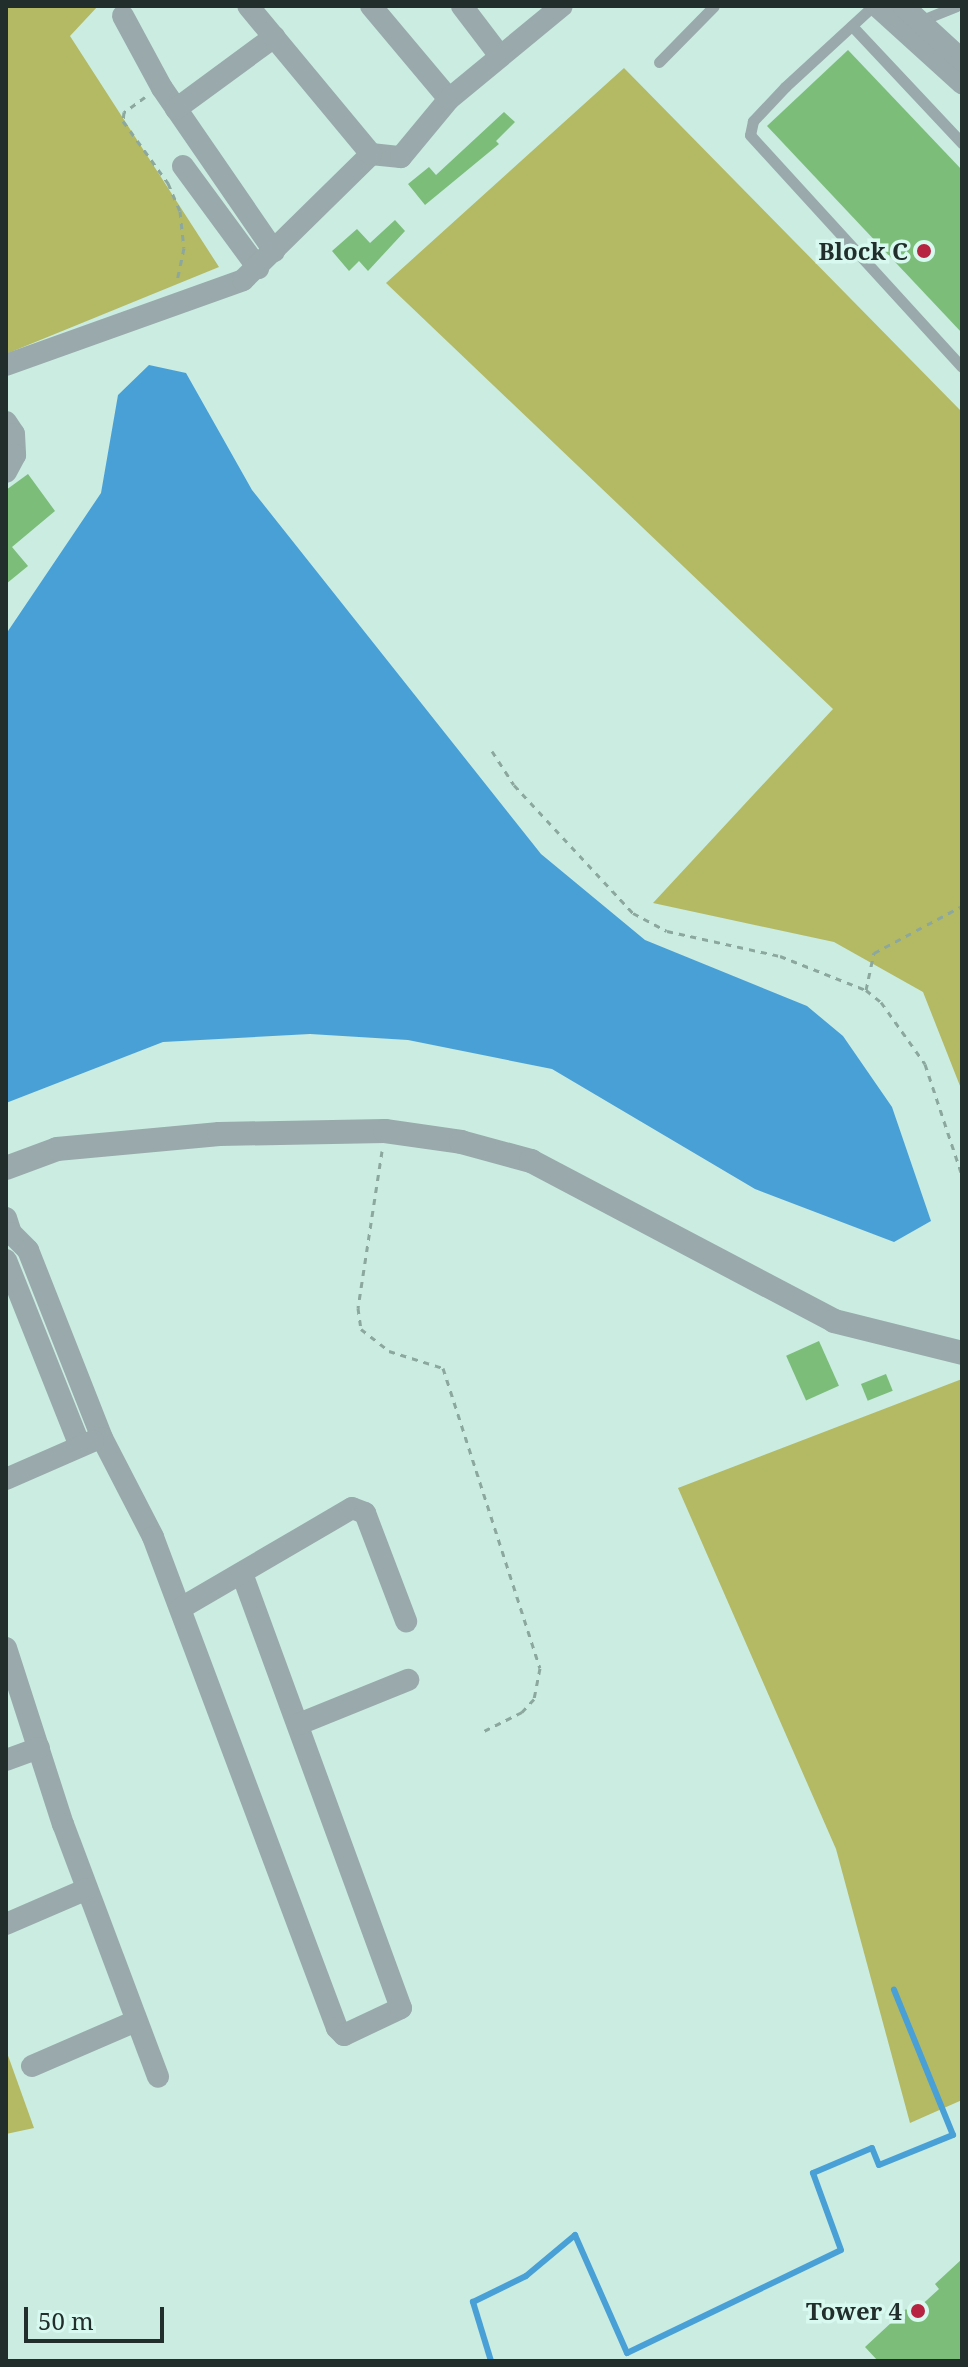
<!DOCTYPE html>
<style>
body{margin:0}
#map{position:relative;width:968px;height:2367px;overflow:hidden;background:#caece1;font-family:"Noto Serif",serif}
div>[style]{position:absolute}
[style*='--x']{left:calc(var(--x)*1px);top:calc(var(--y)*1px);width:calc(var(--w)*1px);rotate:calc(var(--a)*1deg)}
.green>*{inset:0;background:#b4b964}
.water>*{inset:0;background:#49a0d7}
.stream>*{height:6px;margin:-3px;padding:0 3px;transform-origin:3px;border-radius:3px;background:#49a0d7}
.building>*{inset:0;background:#7cbd7a;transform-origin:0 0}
.path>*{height:3px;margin-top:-1.5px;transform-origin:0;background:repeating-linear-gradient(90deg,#8ca79e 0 6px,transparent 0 12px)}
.service>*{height:11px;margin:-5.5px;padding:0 5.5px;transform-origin:5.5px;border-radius:5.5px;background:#9aa9ab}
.minor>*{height:22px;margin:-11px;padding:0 11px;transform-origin:11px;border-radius:11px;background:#9aa9ab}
.tertiary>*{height:24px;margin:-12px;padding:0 12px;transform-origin:12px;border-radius:12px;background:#9aa9ab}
.dots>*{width:22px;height:22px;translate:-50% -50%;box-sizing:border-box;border:4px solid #d7f9ef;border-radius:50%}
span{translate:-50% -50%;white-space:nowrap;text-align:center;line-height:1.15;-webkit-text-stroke:7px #d7f9ef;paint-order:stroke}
.poi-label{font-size:24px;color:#212e2b;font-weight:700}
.right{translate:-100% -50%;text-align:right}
.frame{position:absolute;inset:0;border:8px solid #212e2b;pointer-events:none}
.scale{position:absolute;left:24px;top:2307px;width:140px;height:36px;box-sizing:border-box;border:4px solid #212e2b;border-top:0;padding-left:10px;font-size:24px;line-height:28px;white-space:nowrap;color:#212e2b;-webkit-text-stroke:6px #d7f9ef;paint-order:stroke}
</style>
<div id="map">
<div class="green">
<i style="clip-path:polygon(6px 6px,98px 6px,70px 36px,219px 267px,6px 354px)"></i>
<i style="clip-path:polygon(624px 68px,962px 412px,962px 1091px,923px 992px,834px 942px,653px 903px,833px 709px,386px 283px)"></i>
<i style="clip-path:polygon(962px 1379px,962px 2100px,910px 2123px,836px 1849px,678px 1488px)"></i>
<i style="clip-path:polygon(6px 2050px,34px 2128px,6px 2134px)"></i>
</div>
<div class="water">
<i style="clip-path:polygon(149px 365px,186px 373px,252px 490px,541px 854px,645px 940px,807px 1006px,843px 1036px,892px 1107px,931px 1221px,894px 1242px,755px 1189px,552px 1069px,408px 1040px,310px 1034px,163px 1042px,6px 1103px,6px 634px,101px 493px,118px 395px)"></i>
</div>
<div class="stream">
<i style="--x:491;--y:2361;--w:62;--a:-107"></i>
<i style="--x:473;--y:2302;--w:59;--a:-26.1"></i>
<i style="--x:526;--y:2276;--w:64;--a:-39.9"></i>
<i style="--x:575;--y:2235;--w:129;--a:66.2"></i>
<i style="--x:627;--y:2353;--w:237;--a:-25.7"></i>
<i style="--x:841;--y:2250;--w:82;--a:-110"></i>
<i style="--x:813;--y:2173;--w:64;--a:-23"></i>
<i style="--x:872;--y:2148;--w:18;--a:68"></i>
<i style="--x:879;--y:2165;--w:80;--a:-22.1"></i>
<i style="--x:953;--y:2135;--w:157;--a:-112.1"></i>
</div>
<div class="building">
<i style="clip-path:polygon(848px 50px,962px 170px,962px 333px,767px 126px)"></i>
<i style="clip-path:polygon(504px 112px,515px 122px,496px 141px,499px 144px,425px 205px,408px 184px,429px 167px,436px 175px)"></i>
<i style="clip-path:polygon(395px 220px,405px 231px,368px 271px,359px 261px,349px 271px,332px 251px,357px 229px,370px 243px)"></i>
<i style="clip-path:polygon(28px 474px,55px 511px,12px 547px,28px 566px,6px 584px,6px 490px)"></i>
<i style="left:819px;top:1341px;width:49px;height:36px;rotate:66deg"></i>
<i style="left:886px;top:1374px;width:18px;height:27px;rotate:68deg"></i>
<i style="clip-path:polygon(962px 2259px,962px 2361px,878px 2361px,865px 2347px,906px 2309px,911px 2314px,927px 2300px,939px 2289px,935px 2284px)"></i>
</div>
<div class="path">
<i style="--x:145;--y:97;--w:26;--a:144"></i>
<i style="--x:124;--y:112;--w:9;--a:96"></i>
<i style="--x:123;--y:121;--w:77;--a:54"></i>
<i style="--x:168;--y:183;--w:30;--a:67"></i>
<i style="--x:180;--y:211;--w:37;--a:84"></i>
<i style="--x:184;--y:248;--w:34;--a:102"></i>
<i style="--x:492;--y:751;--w:40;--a:57.1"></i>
<i style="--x:514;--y:785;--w:175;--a:47.1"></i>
<i style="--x:633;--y:913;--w:38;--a:28"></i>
<i style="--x:667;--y:931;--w:116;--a:12.5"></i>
<i style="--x:780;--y:956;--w:92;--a:21.6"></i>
<i style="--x:866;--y:990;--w:19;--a:39"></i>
<i style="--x:881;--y:1002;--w:76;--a:54.6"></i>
<i style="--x:925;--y:1064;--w:117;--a:71.6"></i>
<i style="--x:866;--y:990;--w:38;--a:-78"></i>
<i style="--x:874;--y:953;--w:100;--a:-28.1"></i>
<i style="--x:382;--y:1151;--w:159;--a:98.7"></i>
<i style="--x:358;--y:1308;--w:21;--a:82"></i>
<i style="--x:361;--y:1329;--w:36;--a:38"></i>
<i style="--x:389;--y:1351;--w:57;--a:17.5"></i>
<i style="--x:443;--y:1368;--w:315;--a:72.1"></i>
<i style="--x:540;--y:1668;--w:32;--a:101"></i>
<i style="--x:534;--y:1699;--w:18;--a:133"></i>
<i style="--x:522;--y:1712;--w:45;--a:153.4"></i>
</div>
<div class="service">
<i style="--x:873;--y:6;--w:120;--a:137.4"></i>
<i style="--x:785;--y:87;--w:47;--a:133.3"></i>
<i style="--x:753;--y:121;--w:14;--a:102"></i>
<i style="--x:750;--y:135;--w:314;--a:47.6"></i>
<i style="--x:922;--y:20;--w:37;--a:-22"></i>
<i style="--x:852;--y:26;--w:161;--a:46.8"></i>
<i style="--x:659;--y:62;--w:78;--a:-45.5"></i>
</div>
<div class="minor">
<i style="--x:371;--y:6;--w:121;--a:50"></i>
<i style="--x:462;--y:6;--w:63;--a:52.8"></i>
<i style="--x:877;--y:6;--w:115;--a:42.2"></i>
<i style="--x:903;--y:6;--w:80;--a:42.5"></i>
<i style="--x:123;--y:16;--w:82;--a:61.6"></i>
<i style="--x:162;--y:88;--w:198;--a:55.5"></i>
<i style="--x:176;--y:109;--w:122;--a:-36.3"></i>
<i style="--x:371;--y:154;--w:30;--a:6"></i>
<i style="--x:401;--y:157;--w:75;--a:-50.4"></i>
<i style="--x:449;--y:99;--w:146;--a:-39.5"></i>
<i style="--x:183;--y:166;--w:127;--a:53.7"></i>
<i style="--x:6;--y:365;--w:252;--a:-19.7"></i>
<i style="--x:243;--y:280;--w:180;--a:-44.5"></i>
<i style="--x:371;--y:154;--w:192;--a:-129.7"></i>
<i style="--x:6;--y:422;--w:14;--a:56"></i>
<i style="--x:14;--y:434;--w:21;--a:87"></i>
<i style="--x:15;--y:455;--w:19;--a:118"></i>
<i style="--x:6;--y:1218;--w:16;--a:72"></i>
<i style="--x:11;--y:1233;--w:24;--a:45"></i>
<i style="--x:28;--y:1250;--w:202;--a:68.5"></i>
<i style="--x:102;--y:1438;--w:111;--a:62.7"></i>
<i style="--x:153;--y:1537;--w:524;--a:69.46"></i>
<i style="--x:337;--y:2028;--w:10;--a:45"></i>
<i style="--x:344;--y:2035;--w:63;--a:-25.3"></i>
<i style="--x:401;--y:2008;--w:463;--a:-110.1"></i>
<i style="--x:6;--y:1260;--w:200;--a:68.3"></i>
<i style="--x:6;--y:1479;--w:95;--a:-23.6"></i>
<i style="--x:181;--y:1608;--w:198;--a:-30.3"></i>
<i style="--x:352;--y:1508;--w:14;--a:21"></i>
<i style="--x:365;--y:1513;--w:116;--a:69.2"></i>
<i style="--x:6;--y:1648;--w:185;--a:72.1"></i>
<i style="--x:63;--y:1824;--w:270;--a:69.4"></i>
<i style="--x:299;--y:1724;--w:118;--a:-22"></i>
<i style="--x:6;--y:1760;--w:35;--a:-20"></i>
<i style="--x:6;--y:1924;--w:88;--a:-23.4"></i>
<i style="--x:32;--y:2066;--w:113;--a:-23.4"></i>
</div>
<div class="tertiary">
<i style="--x:6;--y:1168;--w:54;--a:-20.4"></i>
<i style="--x:57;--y:1149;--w:163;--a:-5.3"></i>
<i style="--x:219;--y:1134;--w:166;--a:-1"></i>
<i style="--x:385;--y:1131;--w:77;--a:8.2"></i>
<i style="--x:461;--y:1142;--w:73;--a:15.2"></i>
<i style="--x:531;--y:1161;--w:343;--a:27.8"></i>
<i style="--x:834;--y:1321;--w:132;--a:14"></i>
</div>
<div class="dots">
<i style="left:924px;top:251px;background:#b62441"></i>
<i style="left:918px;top:2311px;background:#b62441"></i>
</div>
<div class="poi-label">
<span class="right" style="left:908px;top:251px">Block C</span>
<span class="right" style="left:902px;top:2311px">Tower 4</span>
</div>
<div class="frame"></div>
<div class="scale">50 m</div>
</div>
